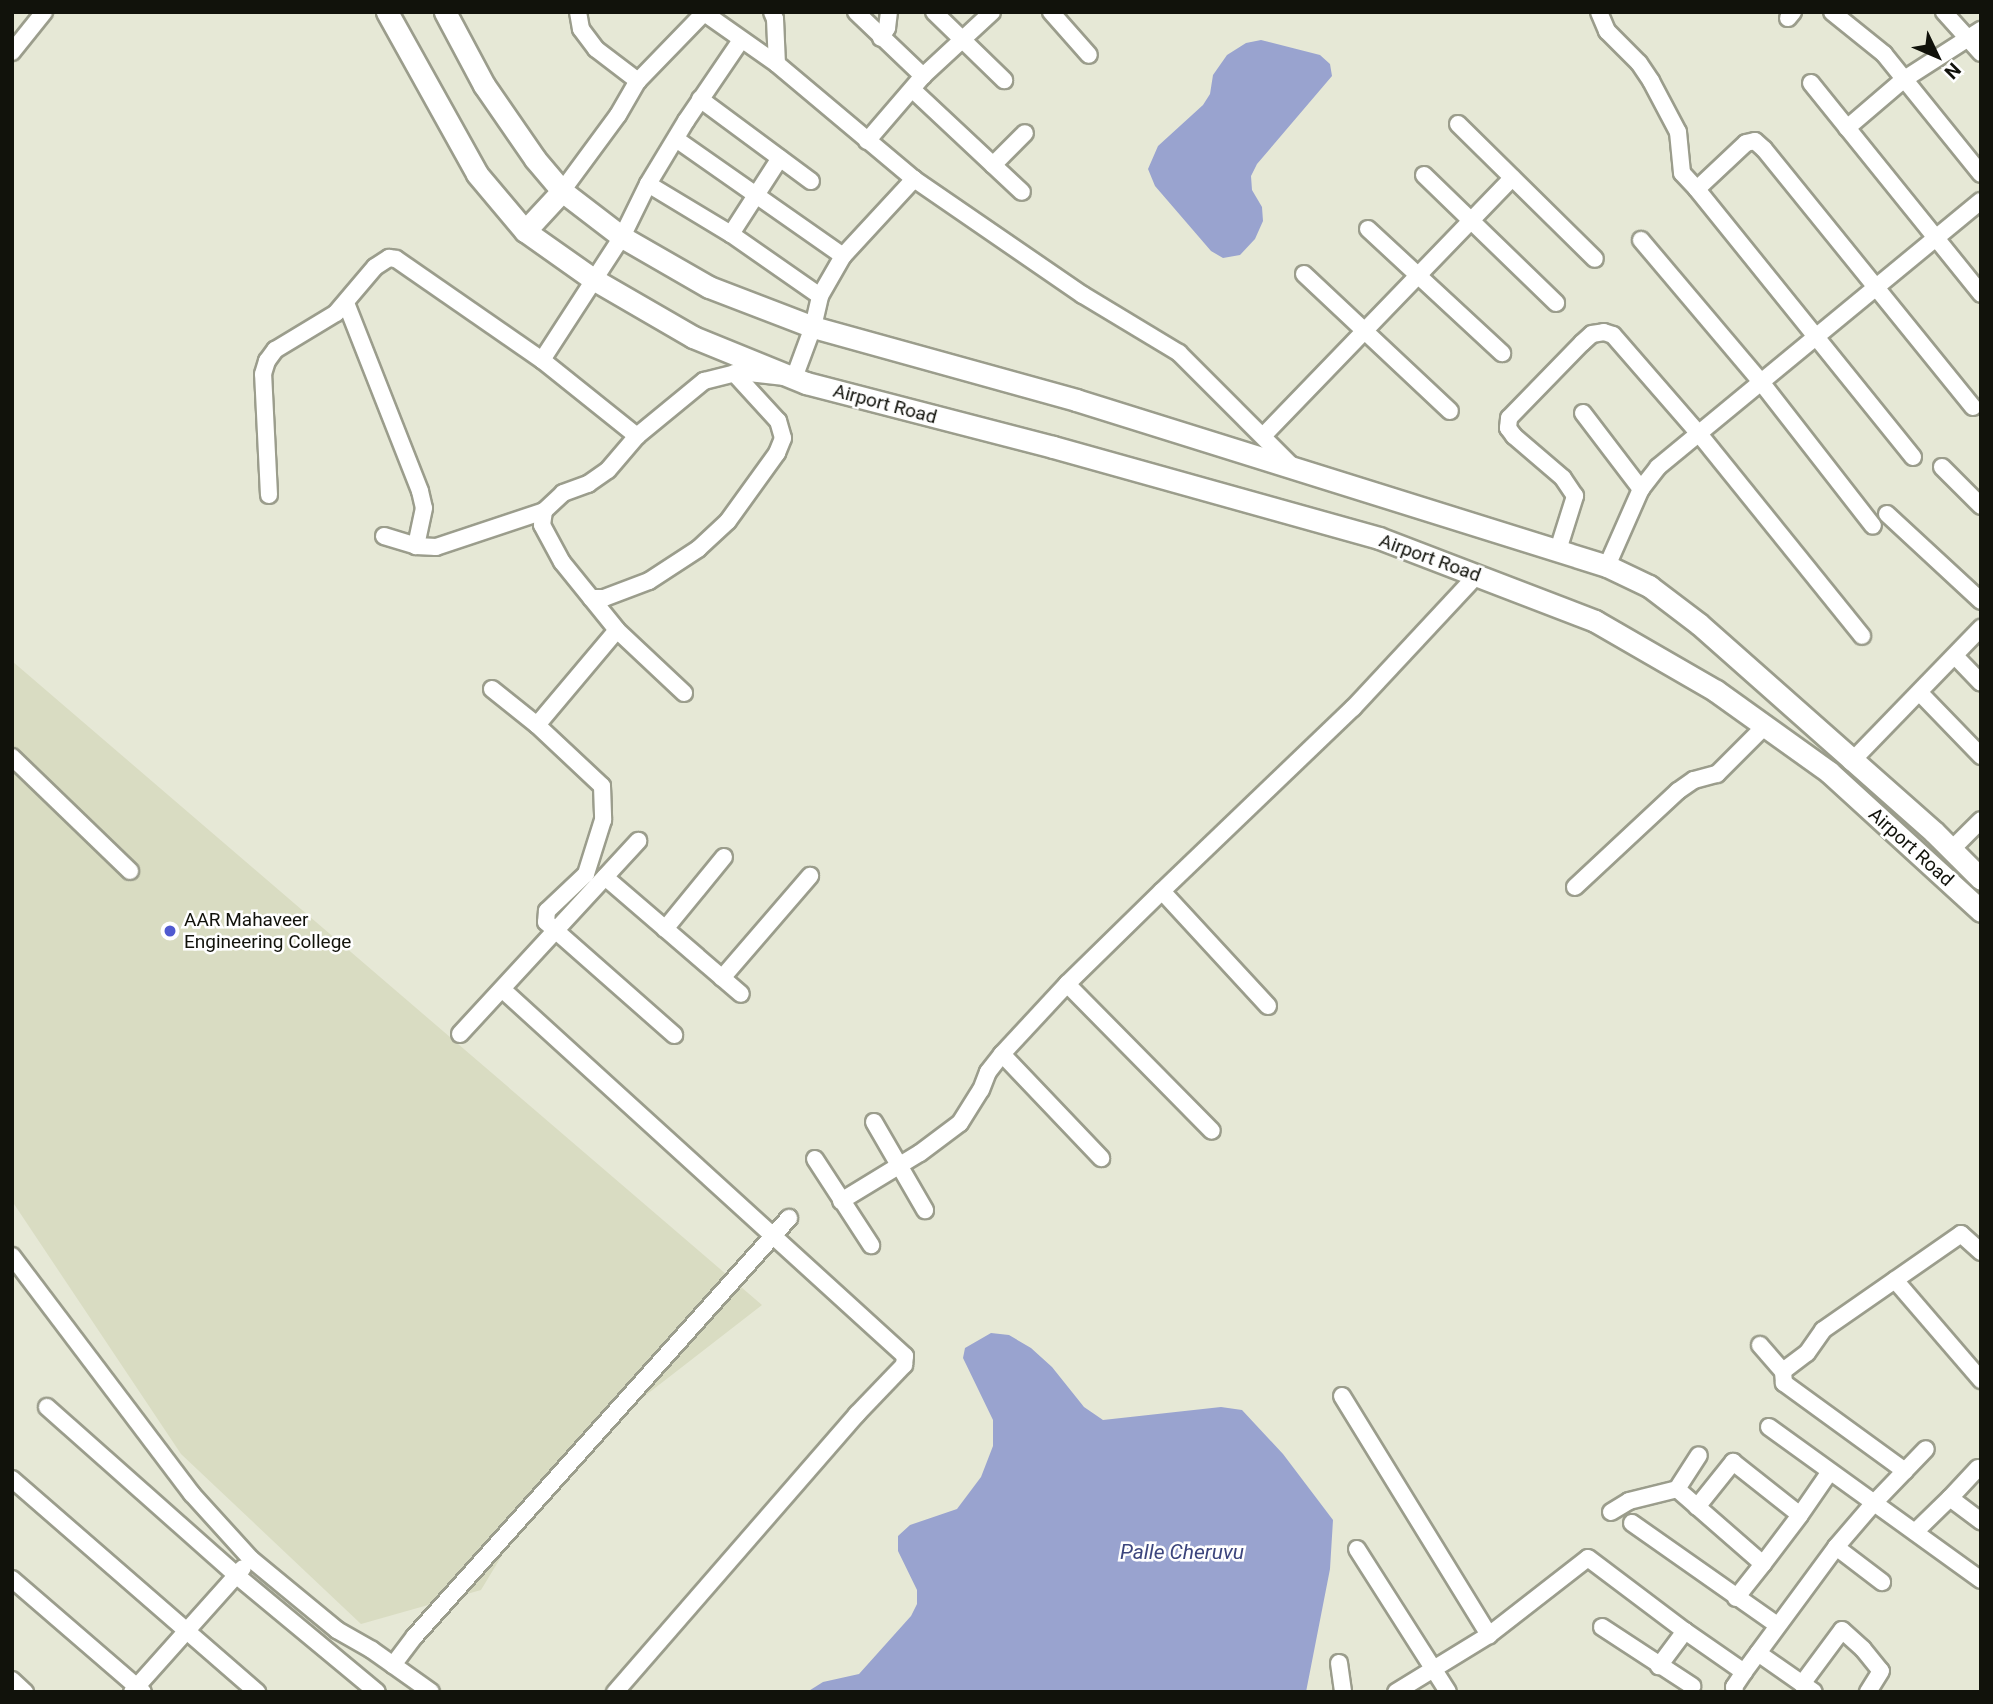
<!DOCTYPE html>
<style>
body{margin:0}
#map{position:relative;width:1993px;height:1704px;overflow:hidden;background:#e6e8d6;font-family:Roboto,sans-serif}
div>[style]{position:absolute}
[style*='--x']{left:calc(var(--x)*1px);top:calc(var(--y)*1px);width:calc(var(--w)*1px);rotate:calc(var(--a)*1deg)}
.built>*{inset:0;background:#d9dcc2}
.water>*{inset:0;background:#99a3cf}
.roads{filter:drop-shadow(2px 0 #9b9d8c) drop-shadow(-2px 0 #9b9d8c) drop-shadow(0 2px #9b9d8c) drop-shadow(0 -2px #9b9d8c)}
.minor>*{height:16px;margin:-8px;padding:0 8px;transform-origin:8px;border-radius:8px;background:#fff}
.major>*{height:21px;margin:-10.5px;padding:0 10.5px;transform-origin:10.5px;border-radius:10.5px;background:#fff}
.dots>*{width:19px;height:19px;translate:-50% -50%;box-sizing:border-box;border:4px solid #fff;border-radius:50%}
span{translate:-50% -50%;white-space:nowrap;text-align:center;line-height:1.15;-webkit-text-stroke:5px #fff;paint-order:stroke}
.street-label{font-size:19px;color:#11120b}
.poi-label{font-size:19px;color:#11120b}
.left{translate:0 -50%;text-align:left}
.water-label{font-size:21px;color:#3c457d;font-style:italic}
.frame{position:absolute;inset:0;border:14px solid #11120b;pointer-events:none}
.north{position:absolute;left:1902px;top:21px;width:70px;height:70px;-webkit-text-stroke:5px #fff;paint-order:stroke;rotate:134deg;font-size:19px;font-weight:700;line-height:28px;text-align:center;color:#11120b}
.north::after{content:'';display:block;margin:auto;width:24px;height:32px;background:#11120b;clip-path:polygon(50% 0,100% 100%,50% 72%,0 100%)}
</style>
<div id="map">
<div class="built">
<i style="clip-path:polygon(12px 661px,762px 1305px,557px 1464px,481px 1590px,361px 1624px,181px 1454px,12px 1201px)"></i>
</div>
<div class="water">
<i style="clip-path:polygon(1261px 40px,1320px 55px,1330px 64px,1332px 76px,1257px 164px,1251px 176px,1252px 190px,1262px 207px,1263px 221px,1255px 239px,1240px 255px,1223px 258px,1211px 251px,1155px 186px,1148px 169px,1158px 146px,1203px 105px,1210px 94px,1213px 75px,1227px 55px,1246px 43px)"></i>
<i style="clip-path:polygon(991px 1333px,1009px 1335px,1031px 1348px,1052px 1367px,1084px 1407px,1103px 1420px,1221px 1407px,1242px 1410px,1283px 1454px,1333px 1520px,1330px 1569px,1306px 1692px,807px 1692px,823px 1682px,859px 1674px,911px 1616px,917px 1604px,917px 1590px,898px 1551px,898px 1536px,910px 1525px,957px 1509px,981px 1477px,993px 1446px,993px 1420px,963px 1358px,965px 1348px)"></i>
</div>
<div class="roads">
<div class="minor">
<i style="--x:578;--y:12;--w:17;--a:80"></i>
<i style="--x:581;--y:29;--w:25;--a:53"></i>
<i style="--x:596;--y:49;--w:53;--a:37.3"></i>
<i style="--x:703;--y:12;--w:90;--a:35.1"></i>
<i style="--x:777;--y:64;--w:179;--a:40"></i>
<i style="--x:914;--y:179;--w:205;--a:34.5"></i>
<i style="--x:1083;--y:295;--w:112;--a:31.1"></i>
<i style="--x:1179;--y:353;--w:160;--a:45"></i>
<i style="--x:772;--y:12;--w:8;--a:67"></i>
<i style="--x:775;--y:19;--w:45;--a:87.5"></i>
<i style="--x:856;--y:12;--w:93;--a:43.7"></i>
<i style="--x:934;--y:12;--w:98;--a:44.2"></i>
<i style="--x:1051;--y:12;--w:57;--a:48.5"></i>
<i style="--x:1599;--y:12;--w:21;--a:67"></i>
<i style="--x:1607;--y:31;--w:45;--a:45"></i>
<i style="--x:1639;--y:63;--w:22;--a:56"></i>
<i style="--x:1651;--y:81;--w:58;--a:62.1"></i>
<i style="--x:1678;--y:132;--w:41;--a:84.4"></i>
<i style="--x:1682;--y:173;--w:22;--a:47"></i>
<i style="--x:1832;--y:12;--w:67;--a:38.9"></i>
<i style="--x:1884;--y:54;--w:154;--a:51.1"></i>
<i style="--x:1944;--y:12;--w:55;--a:47.9"></i>
<i style="--x:1788;--y:18;--w:8;--a:-50"></i>
<i style="--x:881;--y:38;--w:12;--a:-59"></i>
<i style="--x:887;--y:28;--w:16;--a:-83"></i>
<i style="--x:12;--y:52;--w:51;--a:-51.3"></i>
<i style="--x:1811;--y:83;--w:271;--a:51.1"></i>
<i style="--x:913;--y:90;--w:149;--a:43.1"></i>
<i style="--x:700;--y:99;--w:138;--a:36.5"></i>
<i style="--x:1458;--y:124;--w:192;--a:44.6"></i>
<i style="--x:1847;--y:128;--w:74;--a:-40.6"></i>
<i style="--x:1903;--y:80;--w:93;--a:-32.7"></i>
<i style="--x:676;--y:139;--w:204;--a:35"></i>
<i style="--x:867;--y:141;--w:86;--a:-49.3"></i>
<i style="--x:923;--y:76;--w:94;--a:-42.8"></i>
<i style="--x:993;--y:165;--w:45;--a:-45"></i>
<i style="--x:1424;--y:175;--w:184;--a:44.1"></i>
<i style="--x:648;--y:184;--w:97;--a:31.1"></i>
<i style="--x:731;--y:234;--w:108;--a:34.9"></i>
<i style="--x:562;--y:191;--w:94;--a:-53.6"></i>
<i style="--x:618;--y:115;--w:39;--a:-60"></i>
<i style="--x:638;--y:81;--w:95;--a:-45.9"></i>
<i style="--x:1368;--y:229;--w:183;--a:42.8"></i>
<i style="--x:731;--y:234;--w:90;--a:-57.2"></i>
<i style="--x:1641;--y:240;--w:186;--a:49.8"></i>
<i style="--x:1761;--y:382;--w:182;--a:52.1"></i>
<i style="--x:1304;--y:274;--w:200;--a:43.2"></i>
<i style="--x:346;--y:303;--w:202;--a:68.5"></i>
<i style="--x:420;--y:491;--w:17;--a:77"></i>
<i style="--x:424;--y:508;--w:39;--a:102"></i>
<i style="--x:542;--y:360;--w:147;--a:-57"></i>
<i style="--x:622;--y:237;--w:59;--a:-63.9"></i>
<i style="--x:648;--y:184;--w:74;--a:-58.9"></i>
<i style="--x:686;--y:121;--w:98;--a:-55.8"></i>
<i style="--x:1583;--y:413;--w:96;--a:52.7"></i>
<i style="--x:1263;--y:436;--w:359;--a:-46"></i>
<i style="--x:1913;--y:457;--w:344;--a:-128.9"></i>
<i style="--x:1697;--y:189;--w:67;--a:-43.2"></i>
<i style="--x:1746;--y:143;--w:9;--a:-13"></i>
<i style="--x:1755;--y:141;--w:12;--a:42"></i>
<i style="--x:1764;--y:149;--w:332;--a:51"></i>
<i style="--x:1942;--y:467;--w:55;--a:45"></i>
<i style="--x:269;--y:495;--w:121;--a:-92.8"></i>
<i style="--x:263;--y:374;--w:14;--a:-73"></i>
<i style="--x:267;--y:361;--w:14;--a:-54"></i>
<i style="--x:275;--y:350;--w:71;--a:-31.2"></i>
<i style="--x:336;--y:313;--w:60;--a:-49.7"></i>
<i style="--x:375;--y:267;--w:17;--a:-33"></i>
<i style="--x:389;--y:258;--w:7;--a:8"></i>
<i style="--x:396;--y:259;--w:178;--a:34.7"></i>
<i style="--x:542;--y:360;--w:122;--a:38.7"></i>
<i style="--x:544;--y:511;--w:14;--a:98"></i>
<i style="--x:542;--y:525;--w:42;--a:61.6"></i>
<i style="--x:562;--y:562;--w:87;--a:51"></i>
<i style="--x:617;--y:630;--w:92;--a:43.2"></i>
<i style="--x:1887;--y:514;--w:128;--a:42.8"></i>
<i style="--x:384;--y:536;--w:34;--a:17"></i>
<i style="--x:416;--y:546;--w:20;--a:3"></i>
<i style="--x:436;--y:547;--w:114;--a:-18.4"></i>
<i style="--x:544;--y:511;--w:26;--a:-43"></i>
<i style="--x:563;--y:493;--w:27;--a:-20"></i>
<i style="--x:588;--y:484;--w:24;--a:-35"></i>
<i style="--x:608;--y:470;--w:45;--a:-49.5"></i>
<i style="--x:637;--y:436;--w:87;--a:-39.4"></i>
<i style="--x:704;--y:381;--w:37;--a:-14"></i>
<i style="--x:740;--y:372;--w:54;--a:6.3"></i>
<i style="--x:794;--y:378;--w:54;--a:-69.6"></i>
<i style="--x:813;--y:327;--w:32;--a:-77"></i>
<i style="--x:820;--y:296;--w:46;--a:-60.1"></i>
<i style="--x:843;--y:256;--w:105;--a:-47.3"></i>
<i style="--x:1558;--y:550;--w:57;--a:-72.5"></i>
<i style="--x:1575;--y:496;--w:22;--a:-124"></i>
<i style="--x:1563;--y:478;--w:65;--a:-139.4"></i>
<i style="--x:1514;--y:436;--w:10;--a:-127"></i>
<i style="--x:1508;--y:428;--w:10;--a:-84"></i>
<i style="--x:1509;--y:418;--w:105;--a:-45.8"></i>
<i style="--x:1582;--y:343;--w:13;--a:-42"></i>
<i style="--x:1592;--y:334;--w:12;--a:-9"></i>
<i style="--x:1604;--y:332;--w:9;--a:18"></i>
<i style="--x:1613;--y:335;--w:133;--a:49"></i>
<i style="--x:1700;--y:435;--w:258;--a:51.1"></i>
<i style="--x:1607;--y:566;--w:84;--a:-66.2"></i>
<i style="--x:1641;--y:489;--w:28;--a:-52"></i>
<i style="--x:1658;--y:467;--w:418;--a:-39.5"></i>
<i style="--x:591;--y:598;--w:13;--a:0"></i>
<i style="--x:604;--y:598;--w:48;--a:-20.7"></i>
<i style="--x:649;--y:581;--w:59;--a:-33.1"></i>
<i style="--x:698;--y:549;--w:41;--a:-43"></i>
<i style="--x:728;--y:521;--w:84;--a:-54.2"></i>
<i style="--x:777;--y:453;--w:16;--a:-68"></i>
<i style="--x:783;--y:438;--w:18;--a:-106"></i>
<i style="--x:778;--y:421;--w:65;--a:-132.5"></i>
<i style="--x:1955;--y:656;--w:37;--a:46"></i>
<i style="--x:492;--y:689;--w:58;--a:38.7"></i>
<i style="--x:537;--y:725;--w:89;--a:43.2"></i>
<i style="--x:602;--y:786;--w:34;--a:88"></i>
<i style="--x:603;--y:820;--w:57;--a:107.5"></i>
<i style="--x:586;--y:874;--w:54;--a:136.5"></i>
<i style="--x:547;--y:911;--w:11;--a:95"></i>
<i style="--x:546;--y:922;--w:171;--a:41.4"></i>
<i style="--x:1920;--y:693;--w:88;--a:45.9"></i>
<i style="--x:537;--y:725;--w:124;--a:-49.9"></i>
<i style="--x:12;--y:757;--w:164;--a:44"></i>
<i style="--x:1851;--y:762;--w:187;--a:-45.9"></i>
<i style="--x:1951;--y:850;--w:42;--a:-45"></i>
<i style="--x:605;--y:877;--w:179;--a:40.7"></i>
<i style="--x:1575;--y:887;--w:141;--a:-43"></i>
<i style="--x:1678;--y:791;--w:19;--a:-35"></i>
<i style="--x:1694;--y:780;--w:24;--a:-15"></i>
<i style="--x:1717;--y:774;--w:65;--a:-45"></i>
<i style="--x:1162;--y:891;--w:133;--a:135.6"></i>
<i style="--x:1067;--y:984;--w:206;--a:45.4"></i>
<i style="--x:665;--y:929;--w:93;--a:-50.7"></i>
<i style="--x:722;--y:978;--w:135;--a:-49.2"></i>
<i style="--x:502;--y:989;--w:545;--a:42.32"></i>
<i style="--x:905;--y:1356;--w:9;--a:96"></i>
<i style="--x:904;--y:1365;--w:68;--a:133.8"></i>
<i style="--x:857;--y:1414;--w:369;--a:131"></i>
<i style="--x:1268;--y:1006;--w:156;--a:-132.7"></i>
<i style="--x:1162;--y:891;--w:265;--a:-43.8"></i>
<i style="--x:1353;--y:708;--w:182;--a:-47"></i>
<i style="--x:460;--y:1034;--w:263;--a:-47.3"></i>
<i style="--x:1002;--y:1054;--w:144;--a:46.4"></i>
<i style="--x:874;--y:1122;--w:102;--a:59.9"></i>
<i style="--x:815;--y:1159;--w:103;--a:56.9"></i>
<i style="--x:841;--y:1201;--w:92;--a:-31.3"></i>
<i style="--x:920;--y:1153;--w:50;--a:-36.9"></i>
<i style="--x:960;--y:1123;--w:39;--a:-58"></i>
<i style="--x:981;--y:1090;--w:19;--a:-69"></i>
<i style="--x:988;--y:1072;--w:23;--a:-52"></i>
<i style="--x:1002;--y:1054;--w:96;--a:-47.1"></i>
<i style="--x:12;--y:1256;--w:298;--a:52.9"></i>
<i style="--x:192;--y:1494;--w:88;--a:47.8"></i>
<i style="--x:251;--y:1559;--w:112;--a:39.5"></i>
<i style="--x:337;--y:1630;--w:40;--a:29.7"></i>
<i style="--x:372;--y:1650;--w:72;--a:35.4"></i>
<i style="--x:1895;--y:1280;--w:132;--a:49.3"></i>
<i style="--x:1760;--y:1345;--w:35;--a:49"></i>
<i style="--x:1342;--y:1396;--w:281;--a:58.4"></i>
<i style="--x:47;--y:1407;--w:253;--a:41.6"></i>
<i style="--x:236;--y:1575;--w:183;--a:39.7"></i>
<i style="--x:1769;--y:1427;--w:261;--a:35.8"></i>
<i style="--x:1905;--y:1471;--w:150;--a:-144"></i>
<i style="--x:1784;--y:1383;--w:12;--a:-95"></i>
<i style="--x:1783;--y:1371;--w:30;--a:-37"></i>
<i style="--x:1807;--y:1353;--w:28;--a:-55"></i>
<i style="--x:1823;--y:1330;--w:168;--a:-34.8"></i>
<i style="--x:1961;--y:1234;--w:27;--a:42"></i>
<i style="--x:12;--y:1479;--w:325;--a:41"></i>
<i style="--x:1677;--y:1489;--w:114;--a:41.1"></i>
<i style="--x:1763;--y:1564;--w:61;--a:-52.9"></i>
<i style="--x:1950;--y:1498;--w:41;--a:-47"></i>
<i style="--x:1697;--y:1507;--w:58;--a:-51.3"></i>
<i style="--x:1733;--y:1462;--w:85;--a:38.3"></i>
<i style="--x:1800;--y:1515;--w:51;--a:-55.4"></i>
<i style="--x:1611;--y:1512;--w:21;--a:-31"></i>
<i style="--x:1629;--y:1501;--w:49;--a:-14"></i>
<i style="--x:1677;--y:1489;--w:40;--a:-57.1"></i>
<i style="--x:1632;--y:1523;--w:177;--a:35.1"></i>
<i style="--x:1915;--y:1532;--w:49;--a:-44.2"></i>
<i style="--x:1950;--y:1498;--w:39;--a:37"></i>
<i style="--x:1836;--y:1547;--w:58;--a:37.3"></i>
<i style="--x:1357;--y:1549;--w:169;--a:57.5"></i>
<i style="--x:12;--y:1579;--w:173;--a:40.8"></i>
<i style="--x:1736;--y:1598;--w:43;--a:-51.5"></i>
<i style="--x:1602;--y:1627;--w:108;--a:33.2"></i>
<i style="--x:1685;--y:1631;--w:72;--a:34.8"></i>
<i style="--x:1758;--y:1653;--w:68;--a:34.9"></i>
<i style="--x:1339;--y:1663;--w:29;--a:82"></i>
<i style="--x:393;--y:1665;--w:36;--a:-53"></i>
<i style="--x:415;--y:1636;--w:561;--a:-48.18"></i>
<i style="--x:12;--y:1680;--w:18;--a:43"></i>
<i style="--x:1802;--y:1684;--w:67;--a:-53.5"></i>
<i style="--x:1842;--y:1630;--w:28;--a:42"></i>
<i style="--x:1863;--y:1649;--w:28;--a:51"></i>
<i style="--x:1881;--y:1671;--w:25;--a:122"></i>
<i style="--x:132;--y:1692;--w:166;--a:-48.2"></i>
<i style="--x:1396;--y:1692;--w:109;--a:-31.5"></i>
<i style="--x:1489;--y:1635;--w:125;--a:-37.9"></i>
<i style="--x:1588;--y:1558;--w:121;--a:37"></i>
<i style="--x:1685;--y:1631;--w:44;--a:126.6"></i>
<i style="--x:1735;--y:1692;--w:5;--a:-101"></i>
<i style="--x:1734;--y:1687;--w:18;--a:-56"></i>
<i style="--x:1744;--y:1672;--w:155;--a:-53.6"></i>
<i style="--x:1836;--y:1547;--w:57;--a:-49.3"></i>
<i style="--x:1873;--y:1504;--w:76;--a:-46.1"></i>
</div>
<div class="major">
<i style="--x:387;--y:12;--w:185;--a:60.9"></i>
<i style="--x:477;--y:174;--w:75;--a:49.9"></i>
<i style="--x:525;--y:231;--w:83;--a:35.2"></i>
<i style="--x:593;--y:279;--w:116;--a:30.1"></i>
<i style="--x:693;--y:337;--w:122;--a:22.2"></i>
<i style="--x:806;--y:383;--w:255;--a:14.5"></i>
<i style="--x:1053;--y:447;--w:338;--a:15.6"></i>
<i style="--x:1379;--y:538;--w:231;--a:21"></i>
<i style="--x:1595;--y:621;--w:140;--a:30"></i>
<i style="--x:1716;--y:691;--w:139;--a:35.6"></i>
<i style="--x:1829;--y:772;--w:206;--a:42.4"></i>
<i style="--x:445;--y:12;--w:83;--a:61.9"></i>
<i style="--x:484;--y:85;--w:90;--a:55.4"></i>
<i style="--x:535;--y:159;--w:42;--a:49.8"></i>
<i style="--x:562;--y:191;--w:76;--a:37.5"></i>
<i style="--x:622;--y:237;--w:100;--a:29.9"></i>
<i style="--x:709;--y:287;--w:111;--a:21"></i>
<i style="--x:813;--y:327;--w:273;--a:15.5"></i>
<i style="--x:1076;--y:400;--w:556;--a:17.36"></i>
<i style="--x:1607;--y:566;--w:47;--a:25.5"></i>
<i style="--x:1649;--y:586;--w:63;--a:37.2"></i>
<i style="--x:1699;--y:624;--w:314;--a:41.5"></i>
<i style="--x:1934;--y:832;--w:66;--a:45"></i>
<i style="--x:525;--y:231;--w:54;--a:-47.2"></i>
</div>
</div>
<div class="dots">
<i style="left:170px;top:931px;background:#505ad0"></i>
</div>
<div class="street-label">
<span style="left:885px;top:404px;rotate:15deg">Airport Road</span>
<span style="left:1430px;top:558px;rotate:20deg">Airport Road</span>
<span style="left:1911px;top:847px;rotate:42deg">Airport Road</span>
</div>
<div class="poi-label">
<span class="left" style="left:184px;top:931px">AAR Mahaveer<br>Engineering College</span>
</div>
<div class="water-label">
<span style="left:1182px;top:1552px">Palle Cheruvu</span>
</div>
<div class="frame"></div>
<div class="north">N</div>
</div>
